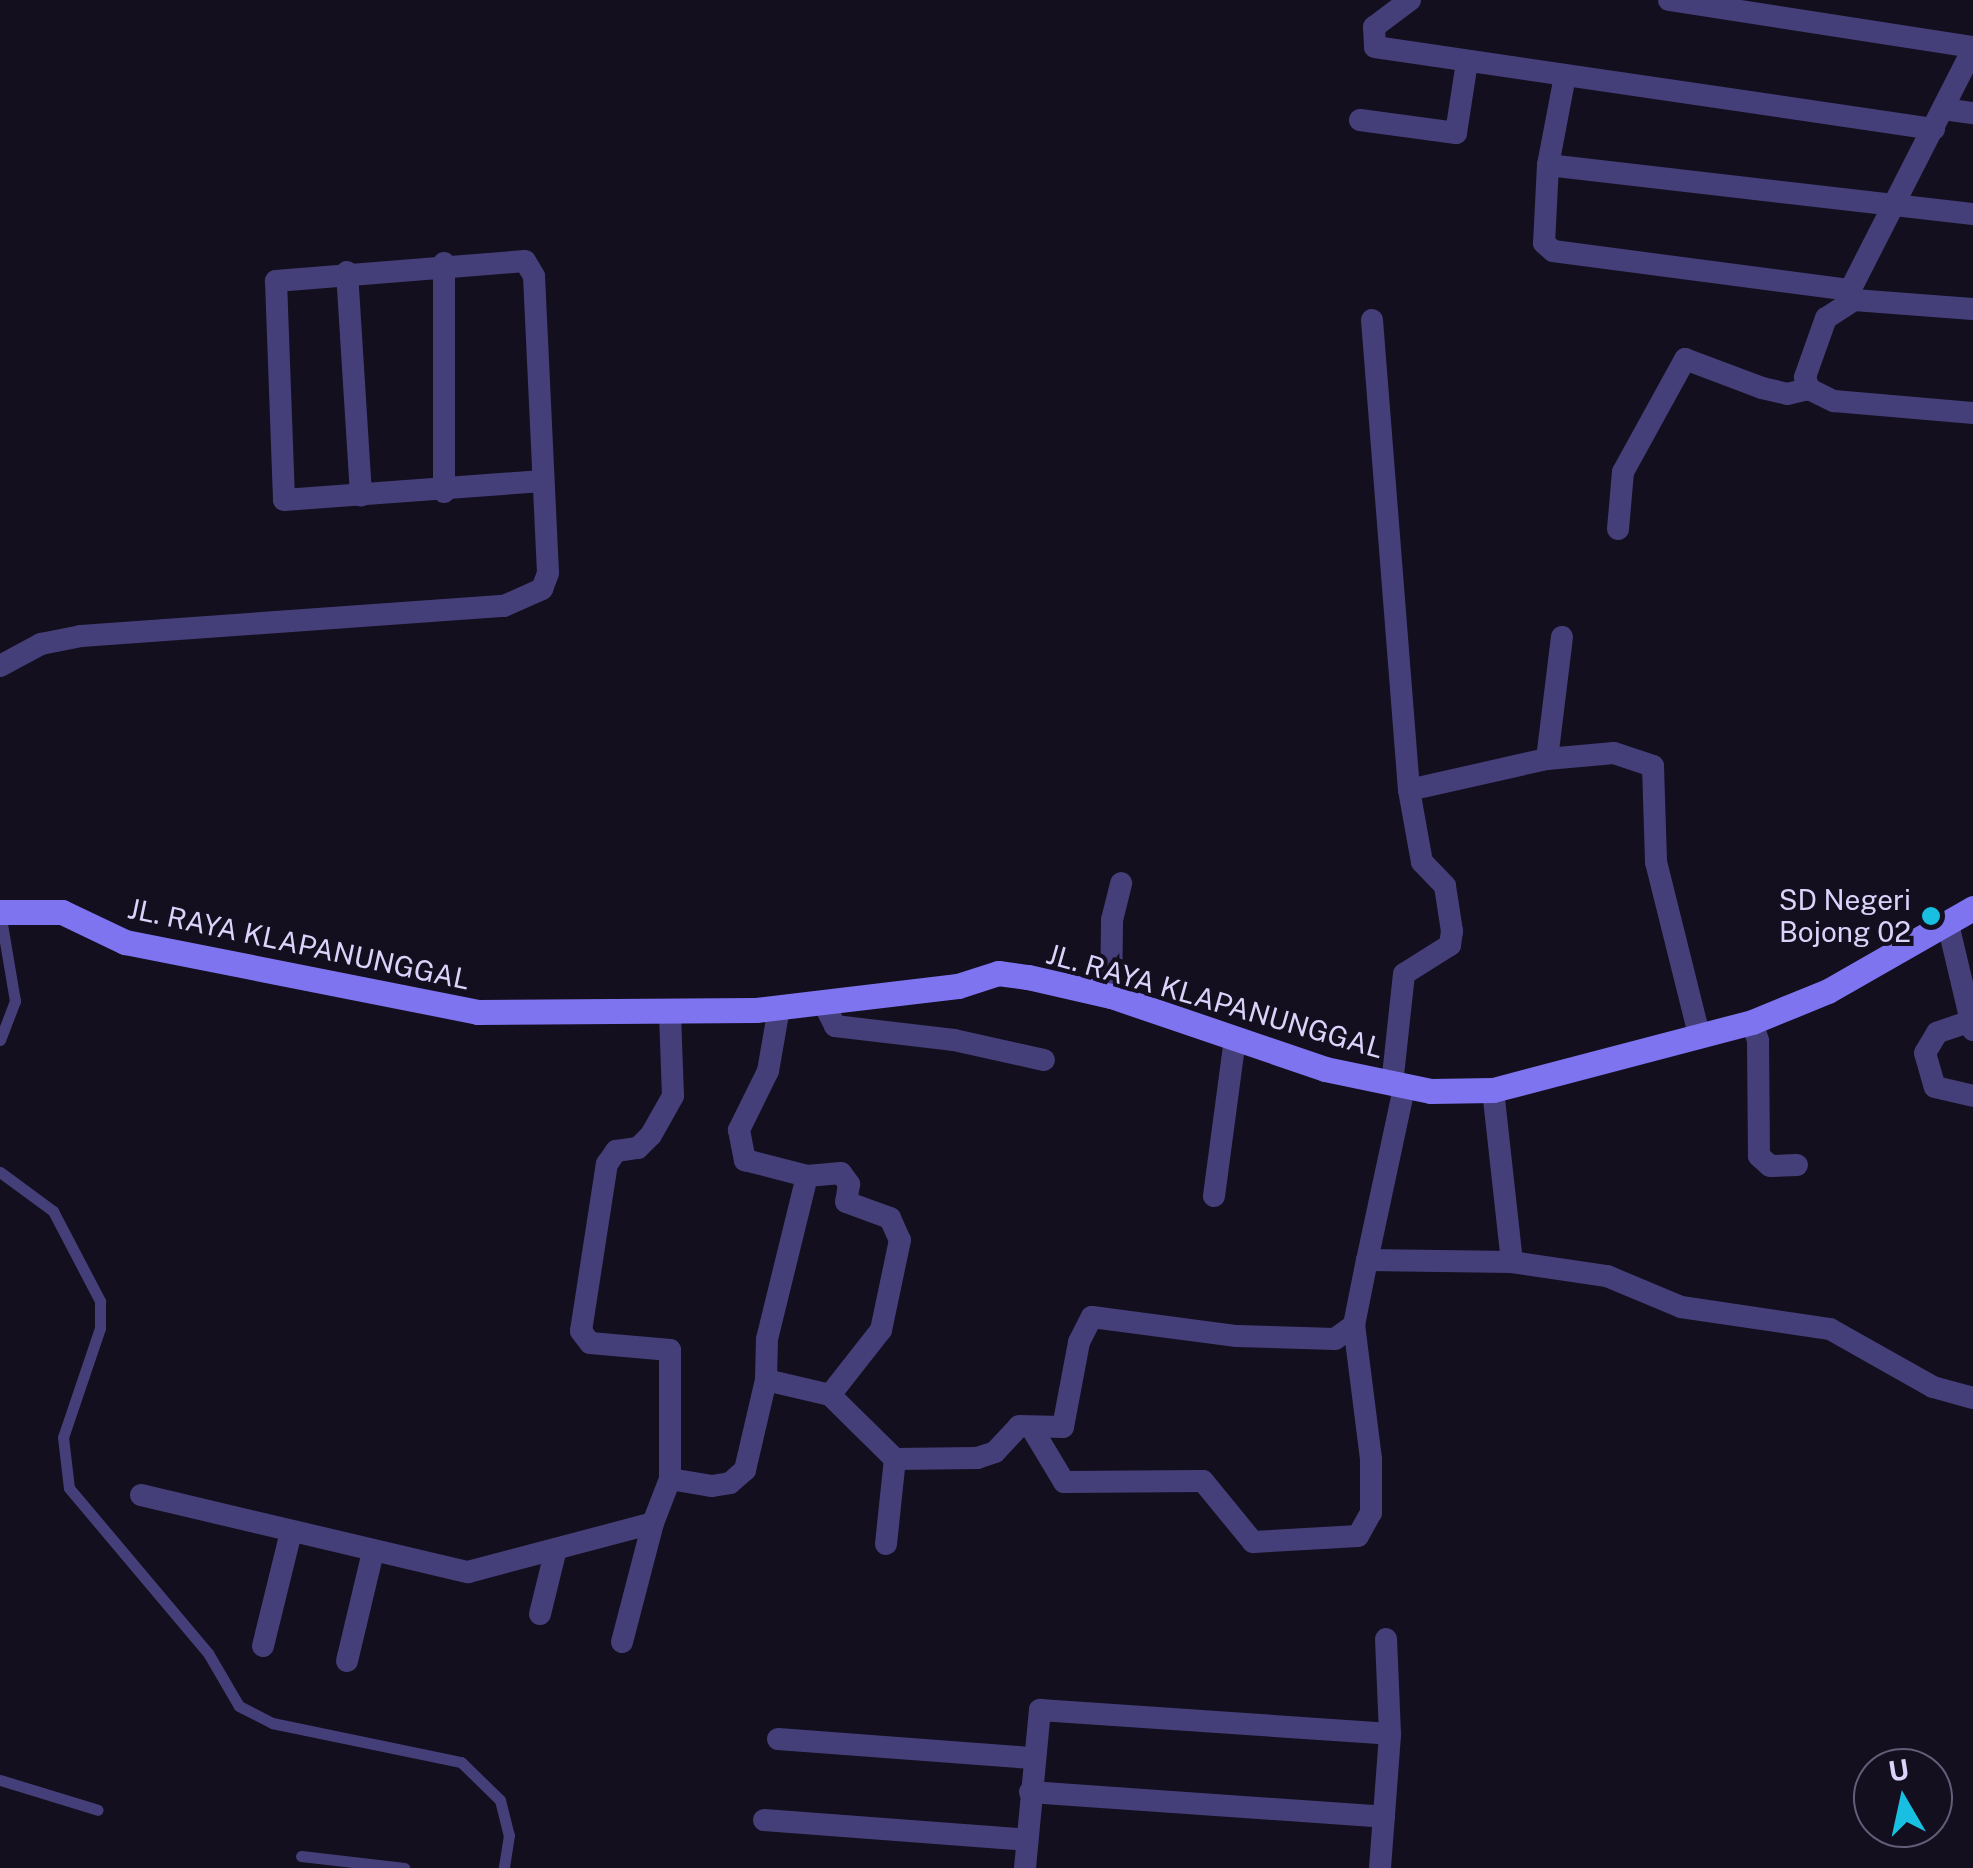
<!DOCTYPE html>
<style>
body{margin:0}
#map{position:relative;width:1973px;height:1868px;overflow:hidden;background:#130f1f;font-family:"Public Sans",sans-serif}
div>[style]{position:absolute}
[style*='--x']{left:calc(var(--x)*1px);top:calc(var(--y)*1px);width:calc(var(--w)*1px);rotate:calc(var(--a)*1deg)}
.lane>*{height:11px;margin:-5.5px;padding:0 5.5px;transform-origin:5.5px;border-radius:5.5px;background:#453f79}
.street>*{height:22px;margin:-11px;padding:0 11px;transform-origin:11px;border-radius:11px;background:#453f79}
.secondary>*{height:25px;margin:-12.5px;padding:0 12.5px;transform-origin:12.5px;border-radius:12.5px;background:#7f74f0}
.dots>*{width:28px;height:28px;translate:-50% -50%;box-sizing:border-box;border:5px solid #130f1f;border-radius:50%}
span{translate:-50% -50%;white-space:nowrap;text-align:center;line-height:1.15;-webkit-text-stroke:8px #130f1f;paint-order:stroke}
.poi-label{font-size:28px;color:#dad3fa}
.right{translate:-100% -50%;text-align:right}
.street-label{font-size:28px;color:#dad3fa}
.north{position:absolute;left:1853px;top:1748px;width:100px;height:100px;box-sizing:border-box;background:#130f1f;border:2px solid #635d77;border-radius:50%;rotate:351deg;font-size:28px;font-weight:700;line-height:40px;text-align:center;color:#dad3fa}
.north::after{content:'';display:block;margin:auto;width:35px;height:45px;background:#19bfe0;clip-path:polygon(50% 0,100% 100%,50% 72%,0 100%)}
</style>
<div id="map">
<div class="lane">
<i style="--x:0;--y:1040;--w:42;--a:-69"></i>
<i style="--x:15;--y:1001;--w:90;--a:-99.6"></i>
<i style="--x:0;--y:1172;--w:66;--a:36.3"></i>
<i style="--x:53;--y:1211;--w:102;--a:62.4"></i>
<i style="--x:100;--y:1301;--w:27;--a:90"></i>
<i style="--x:100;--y:1328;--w:115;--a:108.7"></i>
<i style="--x:63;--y:1437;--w:51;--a:83.3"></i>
<i style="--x:69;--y:1488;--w:216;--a:49.9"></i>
<i style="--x:208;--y:1653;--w:61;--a:59.7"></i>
<i style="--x:239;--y:1706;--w:37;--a:27"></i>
<i style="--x:272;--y:1723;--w:193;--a:11.7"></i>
<i style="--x:461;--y:1762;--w:54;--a:44.3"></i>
<i style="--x:500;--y:1800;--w:36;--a:76"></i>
<i style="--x:509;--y:1835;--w:33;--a:99"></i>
<i style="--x:0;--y:1780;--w:102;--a:17"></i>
<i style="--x:301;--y:1856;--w:104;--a:6.6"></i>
</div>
<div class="street">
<i style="--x:1410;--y:0;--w:45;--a:143.1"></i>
<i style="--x:1374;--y:27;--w:20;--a:87"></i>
<i style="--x:1375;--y:47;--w:565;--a:8.35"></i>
<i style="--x:1669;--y:0;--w:308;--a:8.8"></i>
<i style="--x:1973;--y:49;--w:271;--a:117"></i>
<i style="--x:1850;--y:290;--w:11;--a:68"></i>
<i style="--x:1854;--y:300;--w:119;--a:4.3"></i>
<i style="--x:1565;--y:76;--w:91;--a:100.8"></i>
<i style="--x:1548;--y:165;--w:428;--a:6.6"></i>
<i style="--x:1943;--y:109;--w:30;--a:8"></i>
<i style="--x:1360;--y:120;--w:97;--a:7.7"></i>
<i style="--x:1456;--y:133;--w:72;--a:-81.2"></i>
<i style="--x:1548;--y:165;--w:78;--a:92.9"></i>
<i style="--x:1544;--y:243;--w:12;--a:42"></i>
<i style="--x:1553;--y:251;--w:300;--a:7.5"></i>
<i style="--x:347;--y:272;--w:224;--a:86.4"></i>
<i style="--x:1854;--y:300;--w:33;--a:147"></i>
<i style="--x:1826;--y:318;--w:63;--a:109.6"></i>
<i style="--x:1805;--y:377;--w:13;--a:72"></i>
<i style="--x:1809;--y:389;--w:28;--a:26"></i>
<i style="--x:1834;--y:401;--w:140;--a:4.9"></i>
<i style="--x:1372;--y:320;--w:471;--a:85.5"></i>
<i style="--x:1409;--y:790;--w:73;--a:79.8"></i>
<i style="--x:1422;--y:862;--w:33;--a:46"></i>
<i style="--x:1445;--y:886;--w:46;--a:81.2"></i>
<i style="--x:1452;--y:931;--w:14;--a:98"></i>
<i style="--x:1450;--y:945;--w:54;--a:147.8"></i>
<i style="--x:1404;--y:974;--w:111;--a:96.2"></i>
<i style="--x:444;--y:492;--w:229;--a:-90"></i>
<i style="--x:1618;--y:529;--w:57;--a:-85"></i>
<i style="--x:1623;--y:472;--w:129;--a:-61.2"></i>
<i style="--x:1685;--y:359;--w:82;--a:20.6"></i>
<i style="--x:1762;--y:388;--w:26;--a:13"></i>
<i style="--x:1787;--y:394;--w:23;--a:-13"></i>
<i style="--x:0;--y:666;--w:47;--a:-28.2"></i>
<i style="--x:41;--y:644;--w:41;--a:-11.3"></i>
<i style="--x:81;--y:636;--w:424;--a:-4.1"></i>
<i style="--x:504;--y:606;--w:42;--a:-24.1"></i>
<i style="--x:542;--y:589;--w:17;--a:-69"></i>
<i style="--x:548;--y:573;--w:297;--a:-92.7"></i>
<i style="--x:534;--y:276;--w:17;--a:-121"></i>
<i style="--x:525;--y:261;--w:250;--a:175.4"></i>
<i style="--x:276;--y:281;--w:219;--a:87.9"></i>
<i style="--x:284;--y:500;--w:259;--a:-4.2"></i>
<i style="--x:1547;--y:759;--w:123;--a:-83"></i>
<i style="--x:1409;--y:790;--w:141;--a:-12.7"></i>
<i style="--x:1547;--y:759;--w:67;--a:-5.1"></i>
<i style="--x:1614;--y:753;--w:41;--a:18.4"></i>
<i style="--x:1653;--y:766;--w:96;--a:88.2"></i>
<i style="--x:1656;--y:862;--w:181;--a:76"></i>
<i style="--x:1948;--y:924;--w:109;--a:76.7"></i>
<i style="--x:1111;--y:996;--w:76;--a:-89.2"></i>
<i style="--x:1112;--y:920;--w:38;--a:-76"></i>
<i style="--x:836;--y:1001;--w:12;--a:145"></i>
<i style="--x:826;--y:1008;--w:20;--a:63"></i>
<i style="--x:835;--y:1026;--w:120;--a:6.7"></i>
<i style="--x:954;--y:1040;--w:92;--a:12.5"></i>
<i style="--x:779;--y:1008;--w:64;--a:99.9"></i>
<i style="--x:768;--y:1071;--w:66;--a:116.2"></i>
<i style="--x:739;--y:1130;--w:31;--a:79"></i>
<i style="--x:745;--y:1160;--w:64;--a:14.5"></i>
<i style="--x:807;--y:1176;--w:34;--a:-5"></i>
<i style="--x:841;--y:1173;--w:14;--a:54"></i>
<i style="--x:849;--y:1184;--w:18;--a:99"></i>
<i style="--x:846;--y:1202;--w:47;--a:20"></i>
<i style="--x:890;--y:1218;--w:24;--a:66"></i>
<i style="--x:900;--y:1240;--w:92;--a:101.9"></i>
<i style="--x:881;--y:1330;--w:83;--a:128.1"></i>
<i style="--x:1971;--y:1021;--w:36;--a:161"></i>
<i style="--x:1937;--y:1033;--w:23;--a:121"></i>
<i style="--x:1925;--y:1053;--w:35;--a:74"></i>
<i style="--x:1935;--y:1087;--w:39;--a:13"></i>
<i style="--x:1752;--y:1022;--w:20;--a:72"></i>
<i style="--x:1758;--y:1041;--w:115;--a:89.5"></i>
<i style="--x:1759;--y:1156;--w:15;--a:42"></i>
<i style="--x:1770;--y:1166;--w:27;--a:-2"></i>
<i style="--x:1404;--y:1088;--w:176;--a:102.1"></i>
<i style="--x:1367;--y:1260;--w:145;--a:0.8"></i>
<i style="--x:1512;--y:1262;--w:96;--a:8.4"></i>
<i style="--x:1607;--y:1276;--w:80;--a:22.7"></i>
<i style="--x:1681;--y:1307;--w:151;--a:8.4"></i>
<i style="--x:1830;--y:1329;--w:118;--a:29.4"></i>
<i style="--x:1933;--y:1387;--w:41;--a:15.4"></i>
<i style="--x:1493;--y:1090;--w:173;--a:83.7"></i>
<i style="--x:1214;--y:1196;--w:158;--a:-82.4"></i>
<i style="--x:766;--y:1380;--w:66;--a:13.2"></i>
<i style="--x:830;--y:1395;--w:91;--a:44.6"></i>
<i style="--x:1031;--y:1427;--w:64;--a:59"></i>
<i style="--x:1064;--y:1482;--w:139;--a:-0.4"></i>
<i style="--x:1203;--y:1481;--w:79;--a:50.7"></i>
<i style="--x:1253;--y:1542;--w:105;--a:-3.3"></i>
<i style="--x:1358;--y:1536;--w:26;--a:-61"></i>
<i style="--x:1371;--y:1513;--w:54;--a:-90"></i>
<i style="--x:1371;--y:1459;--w:135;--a:-97.2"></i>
<i style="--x:670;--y:1479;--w:43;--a:9.5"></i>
<i style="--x:712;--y:1486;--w:18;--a:-9"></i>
<i style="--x:730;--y:1483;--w:20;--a:-41"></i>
<i style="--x:745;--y:1470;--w:92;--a:-76.9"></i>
<i style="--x:766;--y:1380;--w:41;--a:-88.6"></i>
<i style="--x:767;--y:1339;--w:168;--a:-76.2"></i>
<i style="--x:141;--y:1495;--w:336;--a:13.3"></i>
<i style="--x:468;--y:1572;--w:191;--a:-14.8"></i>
<i style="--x:653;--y:1523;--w:47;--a:-68.9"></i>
<i style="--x:670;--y:1479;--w:129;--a:-90"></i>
<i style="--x:670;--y:1350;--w:80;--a:-175"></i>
<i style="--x:590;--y:1343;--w:15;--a:-127"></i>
<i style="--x:581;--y:1331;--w:169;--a:-81.2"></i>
<i style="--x:607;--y:1164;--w:16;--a:-55"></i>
<i style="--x:616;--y:1151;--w:22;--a:-8"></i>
<i style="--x:638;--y:1148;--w:18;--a:-45"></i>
<i style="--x:651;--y:1135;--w:45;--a:-60.6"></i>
<i style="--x:673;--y:1096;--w:81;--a:-92.1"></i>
<i style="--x:886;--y:1544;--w:85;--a:-84"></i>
<i style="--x:895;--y:1459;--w:82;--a:-0.7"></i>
<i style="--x:977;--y:1458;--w:19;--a:-18"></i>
<i style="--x:995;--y:1452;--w:35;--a:-47"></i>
<i style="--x:1019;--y:1426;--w:44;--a:1.3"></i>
<i style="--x:1063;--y:1427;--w:86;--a:-79.3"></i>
<i style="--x:1079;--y:1342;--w:28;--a:-63"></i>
<i style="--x:1092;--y:1317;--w:146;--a:7.5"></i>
<i style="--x:1237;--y:1336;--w:98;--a:1.8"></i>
<i style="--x:1335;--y:1339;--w:24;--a:-36"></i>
<i style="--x:1354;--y:1325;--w:66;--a:-78.7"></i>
<i style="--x:540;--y:1614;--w:67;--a:-76.2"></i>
<i style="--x:622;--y:1642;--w:123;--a:-75.4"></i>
<i style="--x:263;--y:1646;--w:117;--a:-76.2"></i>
<i style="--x:347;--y:1661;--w:112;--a:-76.6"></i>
<i style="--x:778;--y:1739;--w:255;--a:4.3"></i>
<i style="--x:1030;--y:1792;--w:355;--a:4"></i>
<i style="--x:764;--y:1820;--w:264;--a:4.3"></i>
<i style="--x:1025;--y:1868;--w:159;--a:-84.6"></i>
<i style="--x:1040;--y:1710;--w:351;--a:3.9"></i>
<i style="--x:1380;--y:1868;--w:134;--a:-85.7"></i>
<i style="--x:1390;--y:1734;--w:95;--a:-92.4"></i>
</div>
<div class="secondary">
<i style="--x:0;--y:912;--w:62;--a:0"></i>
<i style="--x:62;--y:912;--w:70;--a:25.5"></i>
<i style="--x:125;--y:942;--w:360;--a:11.2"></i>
<i style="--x:478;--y:1012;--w:278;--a:-0.4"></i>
<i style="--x:756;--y:1010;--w:203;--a:-6.8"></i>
<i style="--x:958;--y:986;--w:42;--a:-18"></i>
<i style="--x:998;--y:973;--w:30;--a:8"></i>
<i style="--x:1028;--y:977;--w:85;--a:12.9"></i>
<i style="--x:1111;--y:996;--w:226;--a:18.8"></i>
<i style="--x:1325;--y:1069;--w:108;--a:11.7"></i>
<i style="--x:1431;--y:1091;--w:62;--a:-0.9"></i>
<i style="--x:1493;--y:1090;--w:268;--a:-14.7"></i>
<i style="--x:1752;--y:1022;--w:82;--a:-22.2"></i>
<i style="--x:1828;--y:991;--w:167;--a:-29.8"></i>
</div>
<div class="dots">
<i style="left:1931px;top:916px;background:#19bfe0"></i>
</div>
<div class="poi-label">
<span class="right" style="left:1911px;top:916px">SD Negeri<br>Bojong 02</span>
</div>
<div class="street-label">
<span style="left:299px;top:944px;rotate:12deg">JL. RAYA KLAPANUNGGAL</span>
<span style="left:1215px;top:1001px;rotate:16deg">JL. RAYA KLAPANUNGGAL</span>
</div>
<div class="north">U</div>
</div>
